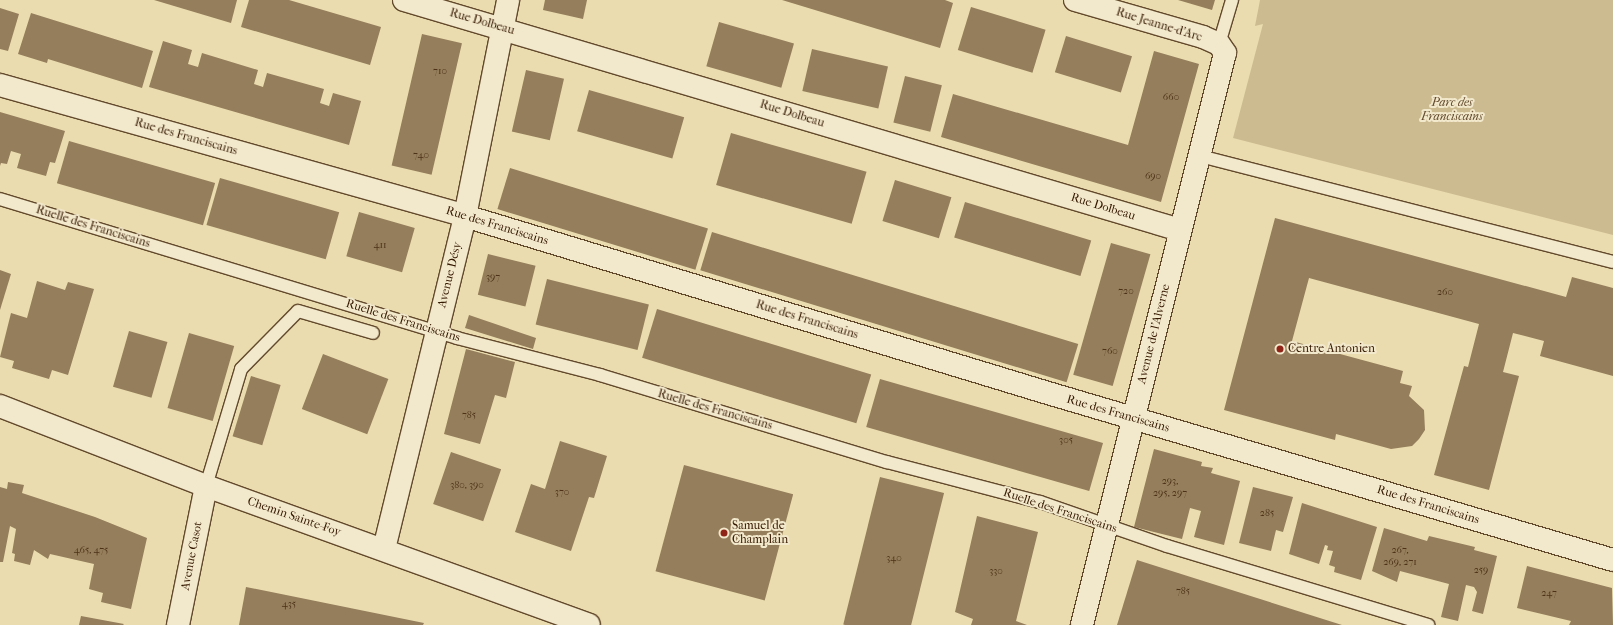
<!DOCTYPE html>
<meta charset="utf-8">
<style>
body{margin:0}
#map{position:relative;width:1613px;height:625px;overflow:hidden;background:#ebdcaf;font-family:"IM FELL French Canon",serif}
div>[style]{position:absolute}
[style*='--x']{left:calc(var(--x)*1px);top:calc(var(--y)*1px);width:calc(var(--w)*1px);rotate:calc(var(--a)*1deg)}
.green>*{inset:0;background:#ccbb91}
.building>*{inset:0;background:#947e5b;transform-origin:0 0}
.roads{filter:drop-shadow(1px 0 #62492c) drop-shadow(-1px 0 #62492c) drop-shadow(0 1px #62492c) drop-shadow(0 -1px #62492c)}
.service>*{height:12px;margin:-6px;padding:0 6px;transform-origin:6px;border-radius:6px;background:#f2e8cb}
.minor>*{height:22px;margin:-11px;padding:0 11px;transform-origin:11px;border-radius:11px;background:#f2e8cb}
.secondary>*{height:22px;margin:-11px;padding:0 11px;transform-origin:11px;border-radius:11px;background:#f2e8cb}
.dots>*{width:11px;height:11px;translate:-50% -50%;box-sizing:border-box;border:2px solid #f2e8cb;border-radius:50%}
span{translate:-50% -50%;white-space:nowrap;text-align:center;line-height:1.15;-webkit-text-stroke:4px #f2e8cb;paint-order:stroke}
.number-label{font-size:10px;color:#4d3217}
.number-label span{-webkit-text-stroke-width:0}
.street-label{font-size:12px;color:#351800}
.park-label{font-size:12px;color:#62492c;font-style:italic}
.poi-label{font-size:12px;color:#351800}
.left{translate:0 -50%;text-align:left}
</style>
<div id="map">
<div class="green">
<i style="clip-path:polygon(1260px 0,1613px 0,1613px 235px,1233px 138px,1263px 24px,1255px 26px)"></i>
</div>
<div class="building">
<i style="clip-path:polygon(154px 0,237px 0,231px 23px)"></i>
<i style="clip-path:polygon(249px 0,289px 0,381px 27px,370px 65px,241px 27px)"></i>
<i style="clip-path:polygon(545px 0,587px 0,583px 19px,543px 10px)"></i>
<i style="clip-path:polygon(782px 0,945px 0,953px 3px,940px 48px)"></i>
<i style="clip-path:polygon(1178px 0,1215px 0,1212px 10px)"></i>
<i style="left:971px;top:7px;width:78px;height:45px;rotate:17deg"></i>
<i style="clip-path:polygon(0 8px,19px 14px,8px 51px,0 49px)"></i>
<i style="clip-path:polygon(31px 13px,153px 51px,142px 88px,48px 59px,47px 63px,18px 54px)"></i>
<i style="left:719px;top:22px;width:78px;height:46px;rotate:16deg"></i>
<i style="left:422px;top:34px;width:41px;height:135px;rotate:13deg"></i>
<i style="left:1066px;top:36px;width:69px;height:38px;rotate:17deg"></i>
<i style="clip-path:polygon(163px 41px,192px 50px,188px 64px,198px 67px,202px 53px,258px 70px,254px 84px,263px 87px,267px 73px,324px 89px,320px 103px,329px 106px,333px 93px,361px 101px,349px 145px,149px 87px)"></i>
<i style="left:812px;top:49px;width:78px;height:43px;rotate:13deg"></i>
<i style="clip-path:polygon(1154px 51px,1199px 64px,1161px 202px,941px 137px,953px 94px,1128px 145px)"></i>
<i style="left:526px;top:70px;width:39px;height:63px;rotate:13deg"></i>
<i style="left:905px;top:76px;width:38px;height:48px;rotate:14deg"></i>
<i style="left:589px;top:90px;width:99px;height:43px;rotate:16deg"></i>
<i style="clip-path:polygon(0 112px,65px 131px,55px 163px,50px 162px,46px 176px,17px 168px,21px 154px,11px 151px,7px 164px,1px 163px,0 166px)"></i>
<i style="left:731px;top:133px;width:141px;height:54px;rotate:16deg"></i>
<i style="left:69px;top:141px;width:152px;height:44px;rotate:16deg"></i>
<i style="left:510px;top:168px;width:207px;height:43px;rotate:17deg"></i>
<i style="left:220px;top:178px;width:124px;height:49px;rotate:16deg"></i>
<i style="left:895px;top:180px;width:59px;height:43px;rotate:17deg"></i>
<i style="left:965px;top:202px;width:132px;height:37px;rotate:17deg"></i>
<i style="left:359px;top:212px;width:58px;height:46px;rotate:16deg"></i>
<i style="clip-path:polygon(1275px 218px,1566px 297px,1572px 277px,1613px 288px,1613px 376px,1540px 356px,1544px 341px,1513px 333px,1503px 372px,1519px 376px,1489px 490px,1434px 475px,1464px 366px,1468px 367px,1479px 324px,1309px 278px,1292px 341px,1403px 371px,1400px 383px,1412px 386px,1409px 396px,1424px 410px,1425px 430px,1419px 439px,1412px 446px,1391px 449px,1336px 434px,1335px 440px,1224px 410px)"></i>
<i style="left:712px;top:232px;width:383px;height:40px;rotate:17deg"></i>
<i style="left:1111px;top:243px;width:41px;height:137px;rotate:16deg"></i>
<i style="left:488px;top:254px;width:49px;height:42px;rotate:14deg"></i>
<i style="clip-path:polygon(0 270px,11px 274px,0 310px)"></i>
<i style="left:547px;top:279px;width:105px;height:47px;rotate:14deg"></i>
<i style="clip-path:polygon(37px 281px,65px 290px,68px 282px,94px 289px,68px 375px,52px 370px,49px 379px,12px 368px,14px 361px,0 357px,11px 313px,27px 318px)"></i>
<i style="left:657px;top:309px;width:224px;height:51px;rotate:17deg"></i>
<i style="clip-path:polygon(469px 315px,536px 338px,533px 349px,465px 328px)"></i>
<i style="left:129px;top:331px;width:40px;height:58px;rotate:16deg"></i>
<i style="left:189px;top:333px;width:47px;height:78px;rotate:16deg"></i>
<i style="clip-path:polygon(466px 349px,515px 362px,506px 398px,495px 395px,480px 444px,444px 434px)"></i>
<i style="left:323px;top:354px;width:70px;height:59px;rotate:21deg"></i>
<i style="left:251px;top:376px;width:31px;height:63px;rotate:17deg"></i>
<i style="left:880px;top:379px;width:232px;height:50px;rotate:16deg"></i>
<i style="clip-path:polygon(560px 441px,607px 456px,594px 498px,589px 497px,571px 551px,515px 532px,531px 484px,545px 489px)"></i>
<i style="clip-path:polygon(1154px 449px,1202px 462px,1201px 466px,1213px 468px,1211px 473px,1240px 481px,1224px 545px,1194px 537px,1201px 511px,1190px 508px,1182px 539px,1134px 527px)"></i>
<i style="left:451px;top:452px;width:53px;height:55px;rotate:19deg"></i>
<i style="left:684px;top:465px;width:113px;height:110px;rotate:15deg"></i>
<i style="left:880px;top:477px;width:66px;height:152px;rotate:14deg"></i>
<i style="clip-path:polygon(8px 482px,24px 485px,22px 493px,95px 517px,147px 538px,131px 609px,101px 602px,103px 593px,89px 589px,94px 564px,50px 554px,48px 559px,34px 550px,30px 565px,14px 561px,15px 554px,12px 553px,16px 529px,10px 526px,3px 562px,0 562px,0 487px,7px 489px)"></i>
<i style="clip-path:polygon(1253px 487px,1293px 497px,1283px 532px,1276px 530px,1271px 551px,1239px 543px)"></i>
<i style="clip-path:polygon(1302px 503px,1377px 527px,1361px 580px,1334px 572px,1335px 567px,1329px 565px,1333px 551px,1327px 550px,1328px 546px,1325px 545px,1319px 564px,1289px 554px)"></i>
<i style="clip-path:polygon(977px 516px,1038px 532px,1016px 621px,1027px 625px,971px 625px,973px 619px,955px 612px)"></i>
<i style="clip-path:polygon(1384px 528px,1427px 541px,1429px 536px,1475px 547px,1474px 550px,1497px 556px,1483px 614px,1472px 611px,1477px 592px,1474px 587px,1466px 585px,1458px 621px,1441px 617px,1449px 584px,1400px 571px,1397px 582px,1372px 571px)"></i>
<i style="clip-path:polygon(1137px 560px,1342px 625px,1117px 625px)"></i>
<i style="clip-path:polygon(1527px 566px,1612px 588px,1613px 625px,1569px 625px,1571px 621px,1517px 608px)"></i>
<i style="clip-path:polygon(246px 587px,424px 623px,423px 625px,239px 625px)"></i>
<i style="clip-path:polygon(81px 616px,124px 624px,123px 625px,79px 625px)"></i>
</div>
<div class="roads">
<div class="service">
<i style="--x:1219;--y:44;--w:46;--a:-73.5"></i>
<i style="--x:1200;--y:156;--w:426;--a:14.4"></i>
<i style="--x:0;--y:199;--w:478;--a:16.9"></i>
<i style="--x:457;--y:338;--w:148;--a:14.5"></i>
<i style="--x:600;--y:375;--w:300;--a:16.9"></i>
<i style="--x:887;--y:462;--w:158;--a:14.7"></i>
<i style="--x:1040;--y:502;--w:134;--a:19.1"></i>
<i style="--x:1167;--y:546;--w:273;--a:16.8"></i>
<i style="--x:206;--y:486;--w:122;--a:-73.3"></i>
<i style="--x:241;--y:369;--w:81;--a:-45.5"></i>
<i style="--x:298;--y:311;--w:78;--a:16.3"></i>
</div>
<div class="minor">
<i style="--x:404;--y:0;--w:809;--a:16.51"></i>
<i style="--x:1075;--y:0;--w:133;--a:16.1"></i>
<i style="--x:1203;--y:37;--w:17;--a:24"></i>
<i style="--x:1219;--y:44;--w:11;--a:56"></i>
<i style="--x:1225;--y:53;--w:590;--a:104.04"></i>
<i style="--x:0;--y:85;--w:483;--a:15.7"></i>
<i style="--x:465;--y:216;--w:609;--a:16.89"></i>
<i style="--x:1048;--y:393;--w:589;--a:16.47"></i>
<i style="--x:384;--y:549;--w:343;--a:-76.3"></i>
<i style="--x:465;--y:216;--w:220;--a:-78.7"></i>
<i style="--x:178;--y:625;--w:142;--a:-78.6"></i>
</div>
<div class="secondary">
<i style="--x:0;--y:406;--w:221;--a:21.2"></i>
<i style="--x:206;--y:486;--w:407;--a:19.9"></i>
</div>
</div>
<div class="dots">
<i style="left:1280px;top:349px;background:#8f2418"></i>
<i style="left:724px;top:533px;background:#8f2418"></i>
</div>
<div class="number-label">
<span style="left:440px;top:72px">710</span>
<span style="left:1171px;top:98px">660</span>
<span style="left:421px;top:156px">740</span>
<span style="left:1153px;top:177px">690</span>
<span style="left:380px;top:246px">411</span>
<span style="left:493px;top:278px">397</span>
<span style="left:1126px;top:292px">720</span>
<span style="left:1445px;top:293px">260</span>
<span style="left:1110px;top:352px">760</span>
<span style="left:469px;top:416px">785</span>
<span style="left:1066px;top:441px">305</span>
<span style="left:1170px;top:487px">293,<br>295, 297</span>
<span style="left:467px;top:486px">380, 390</span>
<span style="left:562px;top:493px">370</span>
<span style="left:1267px;top:514px">285</span>
<span style="left:1400px;top:556px">267,<br>269, 271</span>
<span style="left:91px;top:551px">465, 475</span>
<span style="left:894px;top:559px">340</span>
<span style="left:1481px;top:571px">259</span>
<span style="left:996px;top:572px">330</span>
<span style="left:1183px;top:592px">785</span>
<span style="left:1549px;top:594px">247</span>
<span style="left:289px;top:605px">435</span>
</div>
<div class="street-label">
<span style="left:482px;top:22px;rotate:16deg">Rue Dolbeau</span>
<span style="left:1159px;top:25px;rotate:17deg">Rue Jeanne-d'Arc</span>
<span style="left:792px;top:114px;rotate:17deg">Rue Dolbeau</span>
<span style="left:186px;top:137px;rotate:16deg">Rue des Franciscains</span>
<span style="left:1103px;top:207px;rotate:17deg">Rue Dolbeau</span>
<span style="left:497px;top:226px;rotate:17deg">Rue des Franciscains</span>
<span style="left:93px;top:227px;rotate:17deg">Ruelle des Franciscains</span>
<span style="left:450px;top:275px;rotate:-76deg">Avenue Désy</span>
<span style="left:807px;top:320px;rotate:17deg">Rue des Franciscains</span>
<span style="left:403px;top:321px;rotate:17deg">Ruelle des Franciscains</span>
<span style="left:1154px;top:334px;rotate:-76deg">Avenue de l'Alverne</span>
<span style="left:715px;top:410px;rotate:16deg">Ruelle des Franciscains</span>
<span style="left:1118px;top:414px;rotate:16deg">Rue des Franciscains</span>
<span style="left:1428px;top:505px;rotate:17deg">Rue des Franciscains</span>
<span style="left:1060px;top:511px;rotate:18deg">Ruelle des Franciscains</span>
<span style="left:294px;top:517px;rotate:19deg">Chemin Sainte-Foy</span>
<span style="left:192px;top:556px;rotate:-79deg">Avenue Casot</span>
</div>
<div class="park-label">
<span style="left:1452px;top:110px">Parc des<br>Franciscains</span>
</div>
<div class="poi-label">
<span class="left" style="left:1288px;top:349px">Centre Antonien</span>
<span class="left" style="left:732px;top:533px">Samuel de<br>Champlain</span>
</div>
</div>
